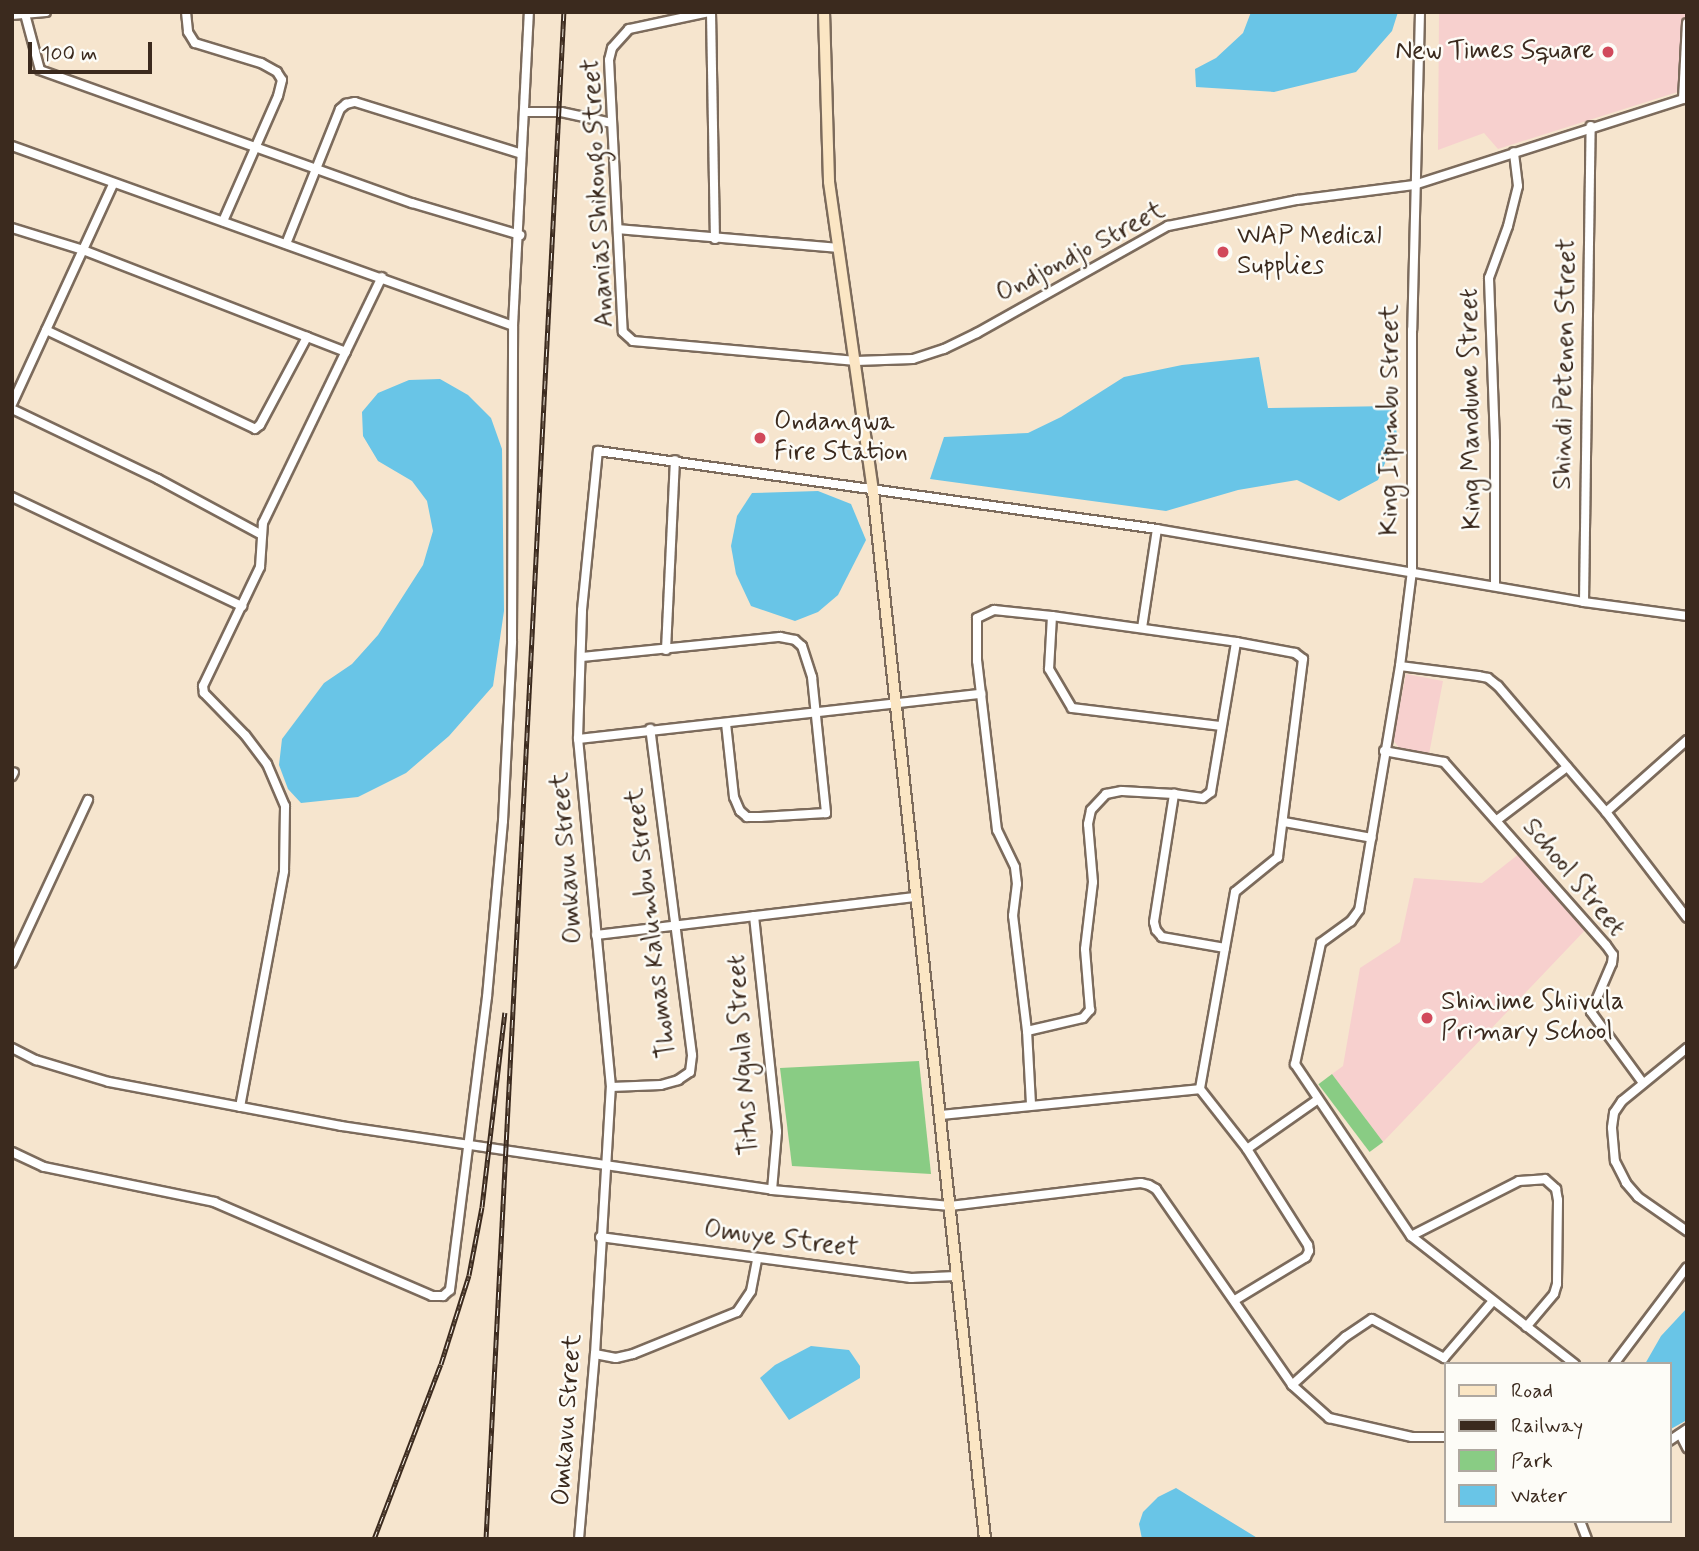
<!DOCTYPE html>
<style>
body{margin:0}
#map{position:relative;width:1699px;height:1551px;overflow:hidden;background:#f6e5ce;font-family:Mynerve,sans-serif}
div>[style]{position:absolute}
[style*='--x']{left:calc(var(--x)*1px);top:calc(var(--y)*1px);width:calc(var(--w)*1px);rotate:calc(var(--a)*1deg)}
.built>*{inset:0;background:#f7d0ce}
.green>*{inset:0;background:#89cc84;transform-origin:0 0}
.water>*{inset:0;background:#69c5e7}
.roads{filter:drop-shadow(2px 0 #7c6b5c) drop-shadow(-2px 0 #7c6b5c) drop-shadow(0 2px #7c6b5c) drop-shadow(0 -2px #7c6b5c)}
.street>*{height:8px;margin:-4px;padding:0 4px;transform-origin:4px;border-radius:4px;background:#fff}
.secondary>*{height:10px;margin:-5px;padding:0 5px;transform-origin:5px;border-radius:5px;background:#fbe6c4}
.rail>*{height:5px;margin-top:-2.5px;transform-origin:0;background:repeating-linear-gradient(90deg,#fdfcf7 0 8px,#3b2a1e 0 16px);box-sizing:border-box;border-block:2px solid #3b2a1e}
.dots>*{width:19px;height:19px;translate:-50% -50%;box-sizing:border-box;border:4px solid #fdfcf7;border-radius:50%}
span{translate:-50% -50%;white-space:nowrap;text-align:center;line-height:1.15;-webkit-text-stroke:5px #fdfcf7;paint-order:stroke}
.poi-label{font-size:26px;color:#3b2a1e}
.right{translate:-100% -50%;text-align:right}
.left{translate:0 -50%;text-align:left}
.street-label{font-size:26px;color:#3b2a1e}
.frame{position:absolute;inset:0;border:14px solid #3b2a1e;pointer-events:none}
.legend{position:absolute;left:1444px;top:1362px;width:228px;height:161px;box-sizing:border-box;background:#fdfcf7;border:2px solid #afa8a0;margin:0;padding:9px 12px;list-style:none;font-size:21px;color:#3b2a1e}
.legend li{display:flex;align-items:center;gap:14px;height:35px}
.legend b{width:35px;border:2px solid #afa8a0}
.scale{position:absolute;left:28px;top:42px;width:124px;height:32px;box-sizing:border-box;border:4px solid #3b2a1e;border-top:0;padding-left:9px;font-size:21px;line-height:24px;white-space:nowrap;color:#3b2a1e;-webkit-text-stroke:5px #fdfcf7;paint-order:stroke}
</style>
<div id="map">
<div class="built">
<i style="clip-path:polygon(1439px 12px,1687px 12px,1687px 89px,1498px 149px,1484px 133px,1438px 150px)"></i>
<i style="clip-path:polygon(1406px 674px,1443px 681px,1429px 754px,1400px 749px,1393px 740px)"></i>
<i style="clip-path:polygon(1524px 850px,1589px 926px,1383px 1142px,1332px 1074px,1343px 1066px,1360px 968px,1400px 942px,1414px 878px,1482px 883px)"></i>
</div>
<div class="green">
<i style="clip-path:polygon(919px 1061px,931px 1174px,792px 1166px,780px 1068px)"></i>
<i style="left:1332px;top:1074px;width:85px;height:17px;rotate:53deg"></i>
</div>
<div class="water">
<i style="clip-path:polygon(1251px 12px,1398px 12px,1392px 31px,1356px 72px,1274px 92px,1196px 87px,1195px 69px,1216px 58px,1243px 33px)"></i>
<i style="clip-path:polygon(1259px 357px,1268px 408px,1392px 406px,1397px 434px,1378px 480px,1339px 501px,1297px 480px,1238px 490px,1166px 511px,930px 479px,944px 437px,1028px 433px,1061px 417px,1124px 377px,1182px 365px)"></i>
<i style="clip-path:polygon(440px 379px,468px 395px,491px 418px,502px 449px,504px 611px,493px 686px,449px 736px,406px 773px,358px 797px,301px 803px,288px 789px,279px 765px,282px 739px,324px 683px,352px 664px,378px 635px,423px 565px,433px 531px,427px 501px,412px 481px,378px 461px,363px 436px,362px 412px,378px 393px,409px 380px)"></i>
<i style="clip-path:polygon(818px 491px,851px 504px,866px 540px,838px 595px,818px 612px,795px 621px,751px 606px,736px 574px,731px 546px,737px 516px,752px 493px)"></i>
<i style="clip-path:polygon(1687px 1308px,1687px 1420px,1669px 1430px,1669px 1364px,1645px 1364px,1661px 1336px)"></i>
<i style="clip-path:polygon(811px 1346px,849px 1350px,860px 1366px,860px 1378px,789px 1420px,760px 1378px,775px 1365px)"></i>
<i style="clip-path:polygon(1176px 1488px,1210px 1509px,1259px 1539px,1142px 1539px,1139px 1524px,1143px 1512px,1158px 1497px)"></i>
</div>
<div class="roads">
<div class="street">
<i style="--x:186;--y:12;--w:20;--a:84"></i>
<i style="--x:188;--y:32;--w:13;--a:58"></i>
<i style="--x:195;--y:43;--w:69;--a:16.9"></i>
<i style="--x:261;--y:63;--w:18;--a:29"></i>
<i style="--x:277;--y:72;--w:9;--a:58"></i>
<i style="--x:282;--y:80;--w:16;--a:104"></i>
<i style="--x:278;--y:96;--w:137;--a:113.7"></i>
<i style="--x:709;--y:12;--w:82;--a:168"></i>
<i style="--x:629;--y:29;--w:25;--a:132"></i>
<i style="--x:612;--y:48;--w:12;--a:104"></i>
<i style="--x:609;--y:60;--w:272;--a:87.1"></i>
<i style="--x:623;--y:332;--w:13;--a:42"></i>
<i style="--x:633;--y:341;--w:224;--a:5.1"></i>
<i style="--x:856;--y:361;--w:57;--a:-2"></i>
<i style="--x:913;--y:359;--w:33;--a:-18"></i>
<i style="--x:944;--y:349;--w:37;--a:-26"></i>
<i style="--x:977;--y:333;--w:219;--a:-29.3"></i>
<i style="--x:1168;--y:226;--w:132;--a:-11.4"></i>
<i style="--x:1297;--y:200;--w:118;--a:-7.3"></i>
<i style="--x:1414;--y:185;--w:287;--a:-17.7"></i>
<i style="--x:711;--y:12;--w:227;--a:89"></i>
<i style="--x:1420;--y:12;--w:318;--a:91.4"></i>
<i style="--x:1412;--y:330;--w:241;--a:90"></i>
<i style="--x:1412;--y:571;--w:96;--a:97.2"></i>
<i style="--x:1400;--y:666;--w:247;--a:99.5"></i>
<i style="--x:1359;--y:910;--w:14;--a:126"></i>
<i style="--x:1351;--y:921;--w:37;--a:144"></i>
<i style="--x:1321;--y:943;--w:124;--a:102.1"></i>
<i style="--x:1295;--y:1064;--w:207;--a:56"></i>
<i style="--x:1411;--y:1236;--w:208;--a:38"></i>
<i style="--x:25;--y:14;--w:58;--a:75"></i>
<i style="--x:40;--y:70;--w:395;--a:19.7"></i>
<i style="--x:412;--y:203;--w:113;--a:16.5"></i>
<i style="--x:12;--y:15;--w:34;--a:-5"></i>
<i style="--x:1683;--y:99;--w:76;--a:-87"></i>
<i style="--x:526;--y:112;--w:35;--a:0"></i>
<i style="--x:561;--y:112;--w:52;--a:12.2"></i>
<i style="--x:12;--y:146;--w:532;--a:19.76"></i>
<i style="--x:12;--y:228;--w:74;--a:17.2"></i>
<i style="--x:83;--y:250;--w:282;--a:21.2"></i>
<i style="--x:618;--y:229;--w:221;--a:4.9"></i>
<i style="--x:286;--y:244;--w:145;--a:-68.2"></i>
<i style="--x:340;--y:109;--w:8;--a:-40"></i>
<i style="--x:346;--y:104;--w:9;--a:-13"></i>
<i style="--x:355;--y:102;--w:172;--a:17.3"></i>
<i style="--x:46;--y:330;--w:231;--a:25.3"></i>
<i style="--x:255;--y:429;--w:6;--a:-39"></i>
<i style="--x:260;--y:425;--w:100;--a:-61.9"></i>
<i style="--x:12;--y:404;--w:242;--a:-65.3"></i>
<i style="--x:12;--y:409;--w:162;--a:25.6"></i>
<i style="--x:158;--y:479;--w:116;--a:28.3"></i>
<i style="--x:12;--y:497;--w:255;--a:25.4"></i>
<i style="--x:1495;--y:586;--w:144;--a:-90"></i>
<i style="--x:1495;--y:442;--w:164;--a:-92.1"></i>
<i style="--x:1489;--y:278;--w:55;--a:-69.9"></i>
<i style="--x:1508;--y:226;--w:41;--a:-76"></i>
<i style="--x:1518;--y:186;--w:34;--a:-97"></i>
<i style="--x:1584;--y:602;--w:476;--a:-89.2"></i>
<i style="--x:1052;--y:616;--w:186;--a:8"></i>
<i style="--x:1236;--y:642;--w:60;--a:10.6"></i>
<i style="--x:1295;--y:653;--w:10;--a:37"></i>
<i style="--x:1303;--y:659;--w:200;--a:97.2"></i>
<i style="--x:1278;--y:857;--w:55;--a:140.9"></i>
<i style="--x:1235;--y:892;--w:200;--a:100.1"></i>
<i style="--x:1142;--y:628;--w:100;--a:-81.4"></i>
<i style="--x:666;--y:650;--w:190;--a:-87.3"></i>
<i style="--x:582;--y:657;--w:199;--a:-5.8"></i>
<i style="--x:780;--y:637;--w:15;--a:11"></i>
<i style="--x:795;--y:640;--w:9;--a:41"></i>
<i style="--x:802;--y:646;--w:33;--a:72"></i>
<i style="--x:812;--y:677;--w:137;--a:84.1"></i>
<i style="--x:826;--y:813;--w:66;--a:176.5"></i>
<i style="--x:760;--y:817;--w:13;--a:180"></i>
<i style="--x:747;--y:817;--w:9;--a:-139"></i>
<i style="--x:740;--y:811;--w:15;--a:-113"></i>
<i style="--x:734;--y:797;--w:74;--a:-96.2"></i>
<i style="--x:1400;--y:666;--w:79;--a:7.3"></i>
<i style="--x:1478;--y:676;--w:10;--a:11"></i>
<i style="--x:1488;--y:678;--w:13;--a:39"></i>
<i style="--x:1498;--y:686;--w:166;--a:49.4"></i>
<i style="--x:1606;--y:812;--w:133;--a:52.6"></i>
<i style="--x:578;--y:739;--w:406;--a:-6.4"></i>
<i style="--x:1384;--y:751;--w:61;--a:10.4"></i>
<i style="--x:1444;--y:762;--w:244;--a:48.5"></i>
<i style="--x:1606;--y:945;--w:12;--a:55"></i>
<i style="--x:1613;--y:955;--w:8;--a:97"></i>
<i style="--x:1612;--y:963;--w:53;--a:113.2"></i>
<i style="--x:1591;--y:1012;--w:88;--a:53.8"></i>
<i style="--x:12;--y:776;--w:4;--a:-63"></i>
<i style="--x:1606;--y:812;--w:108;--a:-41.6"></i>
<i style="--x:1497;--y:820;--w:88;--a:-37.1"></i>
<i style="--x:1284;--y:822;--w:89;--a:10.3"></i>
<i style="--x:754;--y:916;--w:217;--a:83.9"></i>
<i style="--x:777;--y:1132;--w:58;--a:94.9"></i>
<i style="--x:596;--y:935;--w:321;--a:-6.8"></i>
<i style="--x:1225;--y:948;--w:64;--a:-170.1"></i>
<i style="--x:1162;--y:937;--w:9;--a:-131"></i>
<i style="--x:1156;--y:930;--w:8;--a:-104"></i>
<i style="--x:1154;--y:922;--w:130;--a:-81.1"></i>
<i style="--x:1174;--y:794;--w:29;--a:8"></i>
<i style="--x:1203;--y:798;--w:10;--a:-37"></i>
<i style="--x:1211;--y:792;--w:152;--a:-80.5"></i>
<i style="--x:12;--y:963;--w:180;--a:-65"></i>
<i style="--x:1027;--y:1031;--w:57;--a:-13.1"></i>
<i style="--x:1083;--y:1018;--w:11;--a:-49"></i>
<i style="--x:1090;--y:1010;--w:61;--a:-94.7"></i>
<i style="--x:1085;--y:949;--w:67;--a:-83.2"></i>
<i style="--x:1093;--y:882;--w:58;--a:-94.9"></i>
<i style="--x:1088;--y:824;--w:14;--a:-78"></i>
<i style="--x:1091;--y:810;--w:22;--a:-47"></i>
<i style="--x:1106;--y:794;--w:16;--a:-11"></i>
<i style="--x:1122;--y:791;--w:52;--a:3.3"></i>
<i style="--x:12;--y:1048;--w:27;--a:27"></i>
<i style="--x:36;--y:1060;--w:76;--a:16.8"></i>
<i style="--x:109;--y:1082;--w:236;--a:10.7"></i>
<i style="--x:341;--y:1126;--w:436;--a:8.4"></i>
<i style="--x:772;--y:1190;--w:179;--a:5.1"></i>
<i style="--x:950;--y:1206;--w:192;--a:-6.9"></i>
<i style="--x:1141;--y:1183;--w:8;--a:14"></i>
<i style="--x:1149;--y:1185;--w:8;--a:30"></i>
<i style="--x:1156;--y:1189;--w:239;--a:55.2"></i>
<i style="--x:1292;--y:1385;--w:50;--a:41.7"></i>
<i style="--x:1329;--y:1418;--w:85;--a:12.9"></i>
<i style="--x:1412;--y:1437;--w:33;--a:0"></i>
<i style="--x:1687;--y:1048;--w:84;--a:140.8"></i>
<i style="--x:1622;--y:1101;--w:14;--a:124"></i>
<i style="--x:1614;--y:1113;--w:15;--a:98"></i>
<i style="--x:1612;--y:1128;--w:33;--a:85"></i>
<i style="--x:1615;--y:1161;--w:25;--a:63"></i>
<i style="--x:1626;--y:1183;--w:18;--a:49"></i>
<i style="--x:1638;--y:1197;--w:60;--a:34.8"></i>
<i style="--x:611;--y:1087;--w:50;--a:-2.3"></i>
<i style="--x:661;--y:1085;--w:18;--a:-16"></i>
<i style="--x:678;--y:1080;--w:14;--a:-34"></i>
<i style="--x:690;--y:1072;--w:17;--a:-83"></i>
<i style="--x:692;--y:1055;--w:329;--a:-97.3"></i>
<i style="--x:1200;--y:1089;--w:76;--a:51.9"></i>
<i style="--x:1247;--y:1149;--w:114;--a:57.6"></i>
<i style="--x:1308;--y:1245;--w:6;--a:81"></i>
<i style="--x:1309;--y:1251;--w:7;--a:117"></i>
<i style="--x:1306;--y:1257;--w:83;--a:148.8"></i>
<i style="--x:1031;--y:1104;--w:73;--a:-93.1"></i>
<i style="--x:1027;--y:1031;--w:116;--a:-96.9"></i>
<i style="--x:1013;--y:916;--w:32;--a:-83"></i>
<i style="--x:1017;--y:884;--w:17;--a:-97"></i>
<i style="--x:1015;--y:867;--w:41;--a:-115.9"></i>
<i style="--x:997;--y:830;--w:170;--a:-96.7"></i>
<i style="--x:977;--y:661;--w:43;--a:-90"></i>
<i style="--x:977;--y:618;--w:19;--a:-25"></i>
<i style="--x:994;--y:610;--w:58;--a:5.9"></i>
<i style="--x:1052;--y:616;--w:53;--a:93.2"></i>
<i style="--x:1049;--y:669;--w:45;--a:59.5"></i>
<i style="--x:1072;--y:708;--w:149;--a:6.9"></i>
<i style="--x:240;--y:1107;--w:240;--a:-79.4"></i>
<i style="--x:284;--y:871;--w:65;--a:-89.1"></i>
<i style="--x:285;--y:806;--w:46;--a:-113.2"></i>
<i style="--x:267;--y:764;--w:36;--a:-127"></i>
<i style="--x:245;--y:735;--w:59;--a:-134.3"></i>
<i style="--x:204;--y:693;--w:7;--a:-98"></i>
<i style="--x:203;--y:686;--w:132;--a:-64.4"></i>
<i style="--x:260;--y:567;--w:44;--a:-86.1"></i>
<i style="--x:263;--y:523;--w:273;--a:-64.2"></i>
<i style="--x:940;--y:1115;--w:261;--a:-5.7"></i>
<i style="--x:1247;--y:1149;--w:85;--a:-35"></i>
<i style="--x:12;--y:1152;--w:35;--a:25"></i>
<i style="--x:44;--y:1167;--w:174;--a:11.6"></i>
<i style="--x:214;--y:1202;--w:237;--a:23.3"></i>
<i style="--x:432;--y:1296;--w:11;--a:0"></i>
<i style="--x:443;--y:1296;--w:9;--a:-41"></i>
<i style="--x:450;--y:1290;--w:295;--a:-82.8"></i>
<i style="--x:487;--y:997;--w:177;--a:-84.8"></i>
<i style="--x:503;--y:821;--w:180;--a:-87.1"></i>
<i style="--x:512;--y:641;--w:315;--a:-89.8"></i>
<i style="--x:513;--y:326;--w:314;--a:-87.1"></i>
<i style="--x:1411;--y:1236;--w:121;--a:-27"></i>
<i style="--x:1519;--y:1181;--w:26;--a:-4"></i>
<i style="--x:1545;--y:1179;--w:15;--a:42"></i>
<i style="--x:1556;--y:1189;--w:11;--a:80"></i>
<i style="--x:1558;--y:1200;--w:84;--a:90.7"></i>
<i style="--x:1557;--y:1284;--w:10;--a:107"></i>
<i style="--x:1554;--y:1294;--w:43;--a:130.3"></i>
<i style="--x:600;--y:1237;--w:314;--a:7.5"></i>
<i style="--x:911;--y:1278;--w:45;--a:-2.5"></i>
<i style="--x:595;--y:1354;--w:21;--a:11"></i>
<i style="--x:616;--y:1358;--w:17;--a:-13"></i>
<i style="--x:633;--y:1354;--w:112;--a:-22"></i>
<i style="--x:737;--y:1312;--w:25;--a:-56"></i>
<i style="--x:751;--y:1291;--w:33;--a:-79"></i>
<i style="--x:1614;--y:1364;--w:121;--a:-53"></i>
<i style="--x:1292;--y:1385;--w:72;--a:-42.2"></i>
<i style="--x:1345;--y:1337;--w:32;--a:-34"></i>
<i style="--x:1372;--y:1319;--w:82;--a:28.4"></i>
<i style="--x:1444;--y:1358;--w:74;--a:-49.4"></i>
<i style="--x:1680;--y:1434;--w:16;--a:63"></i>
<i style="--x:1669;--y:1441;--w:22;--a:-34"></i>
<i style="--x:1580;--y:1521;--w:19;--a:69"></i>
<i style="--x:579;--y:1539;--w:186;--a:-85.1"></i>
<i style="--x:595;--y:1354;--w:267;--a:-86.6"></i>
<i style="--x:611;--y:1087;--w:350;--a:-95.4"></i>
<i style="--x:578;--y:739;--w:129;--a:-88.2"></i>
<i style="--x:582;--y:610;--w:160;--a:-84.3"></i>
<i style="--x:598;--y:451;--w:564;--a:7.94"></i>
<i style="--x:1157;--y:529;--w:433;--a:9.7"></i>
<i style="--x:1584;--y:602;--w:104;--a:7.7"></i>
</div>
<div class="secondary">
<i style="--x:824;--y:12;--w:170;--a:88.3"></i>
<i style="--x:829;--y:182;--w:312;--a:81.9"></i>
<i style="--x:873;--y:491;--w:1054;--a:83.9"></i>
</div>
</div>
<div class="rail">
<i style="--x:374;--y:1539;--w:187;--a:-69.1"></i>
<i style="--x:441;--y:1364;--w:93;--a:-72.5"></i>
<i style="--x:469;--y:1275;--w:69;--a:-79.2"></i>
<i style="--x:482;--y:1207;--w:196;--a:-83.3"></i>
<i style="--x:486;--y:1539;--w:1529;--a:-87.08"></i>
</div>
<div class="dots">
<i style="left:1608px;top:52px;background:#d1495b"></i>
<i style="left:1223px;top:252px;background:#d1495b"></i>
<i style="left:760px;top:438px;background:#d1495b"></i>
<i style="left:1427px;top:1018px;background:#d1495b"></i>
</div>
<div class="poi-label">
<span class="right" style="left:1594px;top:52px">New Times Square</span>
<span class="left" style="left:1237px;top:252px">WAP Medical<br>Supplies</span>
<span class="left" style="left:774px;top:438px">Ondangwa<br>Fire Station</span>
<span class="left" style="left:1441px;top:1018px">Shinime Shiivula<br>Primary School</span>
</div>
<div class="street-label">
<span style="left:599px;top:193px;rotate:-93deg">Ananias Shikongo Street</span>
<span style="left:1081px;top:253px;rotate:-28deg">Ondjondjo Street</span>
<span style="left:1566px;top:364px;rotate:-89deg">Shindi Petenen Street</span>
<span style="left:1472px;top:409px;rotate:-91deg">King Mandume Street</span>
<span style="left:1391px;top:420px;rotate:-90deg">King Iipumbu Street</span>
<span style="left:568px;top:858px;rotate:-95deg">Omkavu Street</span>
<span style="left:1573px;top:878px;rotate:50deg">School Street</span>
<span style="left:652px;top:923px;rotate:-97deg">Thomas Kalumbu Street</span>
<span style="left:744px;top:1055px;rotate:-94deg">Titus Ngula Street</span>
<span style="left:781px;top:1240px;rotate:7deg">Omuye Street</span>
<span style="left:568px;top:1420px;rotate:-86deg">Omkavu Street</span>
</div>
<div class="frame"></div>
<ul class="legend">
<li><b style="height:9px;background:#fbe6c4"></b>Road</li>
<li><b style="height:9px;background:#3b2a1e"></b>Railway</li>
<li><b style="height:19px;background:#89cc84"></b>Park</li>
<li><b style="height:19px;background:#69c5e7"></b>Water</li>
</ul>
<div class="scale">100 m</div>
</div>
